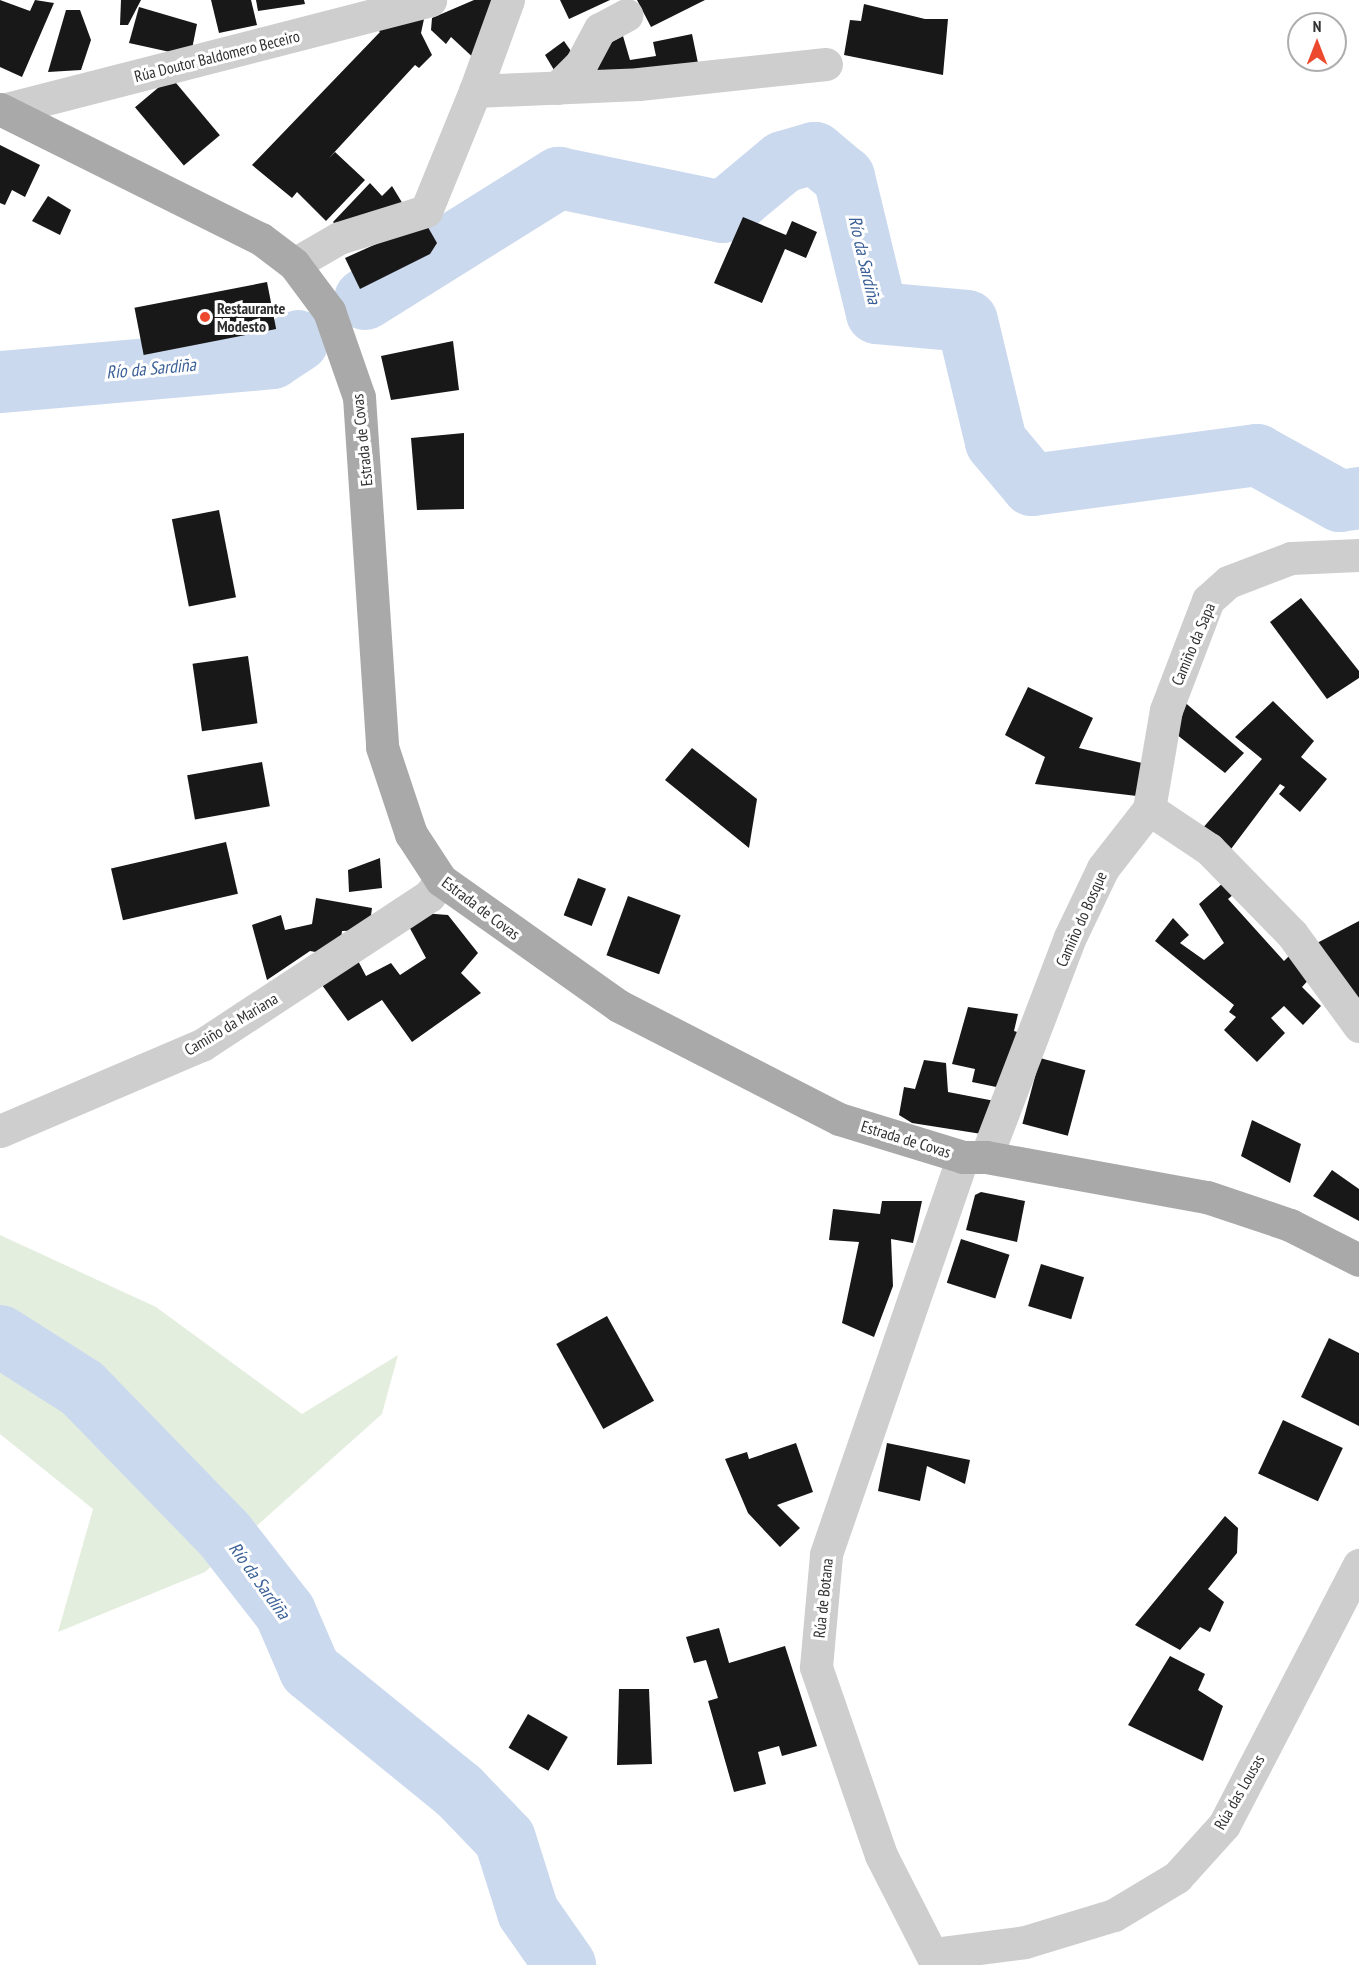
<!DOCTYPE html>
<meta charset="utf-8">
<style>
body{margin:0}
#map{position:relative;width:1359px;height:1965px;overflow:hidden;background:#fff;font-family:"PT Sans Narrow",sans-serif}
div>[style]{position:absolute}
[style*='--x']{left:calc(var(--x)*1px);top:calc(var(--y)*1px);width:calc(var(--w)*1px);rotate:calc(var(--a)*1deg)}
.green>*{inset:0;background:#e4eedf}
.river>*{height:62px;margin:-31px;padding:0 31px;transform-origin:31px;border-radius:31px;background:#cbd9ee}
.building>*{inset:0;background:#181818;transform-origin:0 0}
.minor>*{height:33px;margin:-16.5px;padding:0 16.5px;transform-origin:16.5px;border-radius:16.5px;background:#cecece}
.major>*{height:33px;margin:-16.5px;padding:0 16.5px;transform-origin:16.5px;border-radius:16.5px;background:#a9a9a9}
.dots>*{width:16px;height:16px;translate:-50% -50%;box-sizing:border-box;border:3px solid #fff;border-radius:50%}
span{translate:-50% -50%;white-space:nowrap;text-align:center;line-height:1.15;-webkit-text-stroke:6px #fff;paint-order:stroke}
.street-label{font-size:16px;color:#313131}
.poi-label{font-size:16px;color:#313131;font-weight:700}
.left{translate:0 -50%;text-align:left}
.water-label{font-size:18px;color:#3b6097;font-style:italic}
.north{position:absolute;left:1287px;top:12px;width:60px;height:60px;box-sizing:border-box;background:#fff;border:2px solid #adadad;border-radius:50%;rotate:0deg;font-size:16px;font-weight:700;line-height:24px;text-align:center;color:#313131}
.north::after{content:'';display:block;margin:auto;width:21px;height:27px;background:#ec492f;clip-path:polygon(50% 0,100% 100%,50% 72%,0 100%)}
</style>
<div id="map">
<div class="green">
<i style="clip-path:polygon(0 1235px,156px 1307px,302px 1414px,398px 1355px,382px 1414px,205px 1572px,58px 1632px,93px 1509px,0 1434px)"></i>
</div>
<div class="river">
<i style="--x:365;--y:299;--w:229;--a:-32"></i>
<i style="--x:559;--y:178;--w:167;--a:11.7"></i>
<i style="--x:723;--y:212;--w:78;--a:-39.8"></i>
<i style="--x:783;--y:162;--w:33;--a:-16"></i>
<i style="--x:815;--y:153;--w:38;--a:40"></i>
<i style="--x:844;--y:177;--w:140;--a:76.4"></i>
<i style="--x:877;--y:313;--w:90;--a:5.1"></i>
<i style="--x:967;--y:321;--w:124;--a:76.5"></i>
<i style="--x:996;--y:442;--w:56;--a:50.1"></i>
<i style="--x:1032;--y:485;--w:227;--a:-7.6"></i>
<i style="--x:1257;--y:455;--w:95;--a:29"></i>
<i style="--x:1340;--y:501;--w:19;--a:-9"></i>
<i style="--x:0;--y:382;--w:273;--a:-5"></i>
<i style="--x:272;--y:358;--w:31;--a:-33"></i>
<i style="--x:0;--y:1336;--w:97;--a:32.4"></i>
<i style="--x:82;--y:1388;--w:204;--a:45.8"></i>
<i style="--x:224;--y:1534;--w:99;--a:52"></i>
<i style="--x:285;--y:1612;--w:63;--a:66.7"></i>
<i style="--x:310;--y:1670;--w:192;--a:39.1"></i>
<i style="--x:459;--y:1791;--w:66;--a:46.2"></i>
<i style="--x:505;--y:1839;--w:77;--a:72.5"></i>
<i style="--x:528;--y:1912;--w:65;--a:55.1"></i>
</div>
<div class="building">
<i style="clip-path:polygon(0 0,30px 11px,35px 0,54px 3px,22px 77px,0 67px)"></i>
<i style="clip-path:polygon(121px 0,141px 0,128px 25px,120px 25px)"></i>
<i style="clip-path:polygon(211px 0,251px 0,257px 25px,219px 33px)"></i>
<i style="clip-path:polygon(256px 0,304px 0,305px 4px,258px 11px)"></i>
<i style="clip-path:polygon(474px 0,503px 0,478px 62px,451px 37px,446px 44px,431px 30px,432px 18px)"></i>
<i style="clip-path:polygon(560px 0,610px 0,569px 19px)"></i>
<i style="clip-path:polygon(637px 0,705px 0,651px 27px)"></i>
<i style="clip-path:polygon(864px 4px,925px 19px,948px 19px,943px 75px,844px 55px,850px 20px,861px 21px)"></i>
<i style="clip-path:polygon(139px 7px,197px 24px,192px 49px,179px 54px,129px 43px)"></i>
<i style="clip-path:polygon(66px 10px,80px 10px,91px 40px,81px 70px,48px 72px)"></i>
<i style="clip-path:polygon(424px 19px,421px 33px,432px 55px,419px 68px,415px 65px,329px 158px,335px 152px,365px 180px,326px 221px,297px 192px,292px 198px,252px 165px,380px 32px,377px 29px)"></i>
<i style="clip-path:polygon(692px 34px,698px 63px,626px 77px,589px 68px,606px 45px,623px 36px,630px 60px,656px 56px,653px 42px)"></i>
<i style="clip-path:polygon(564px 41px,573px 54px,554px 70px,545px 55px)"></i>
<i style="left:171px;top:77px;width:76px;height:47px;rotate:50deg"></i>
<i style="clip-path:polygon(0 145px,40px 165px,25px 197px,12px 190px,5px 205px,0 203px)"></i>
<i style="clip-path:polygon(370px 183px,382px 196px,392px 186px,406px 209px,343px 233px,333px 222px)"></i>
<i style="clip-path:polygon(48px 196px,71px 210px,60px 235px,32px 221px)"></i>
<i style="clip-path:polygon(743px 217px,786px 235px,792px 221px,817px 232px,806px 258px,785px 249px,762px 303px,714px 283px)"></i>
<i style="clip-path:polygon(425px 222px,437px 243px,430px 254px,360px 289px,345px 258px)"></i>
<i style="left:267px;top:282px;width:48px;height:135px;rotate:79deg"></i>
<i style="clip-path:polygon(453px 341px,459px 390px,391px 400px,381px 356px)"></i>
<i style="clip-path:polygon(464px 433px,464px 509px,417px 510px,411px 438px)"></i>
<i style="left:219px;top:510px;width:89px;height:48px;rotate:79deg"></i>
<i style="clip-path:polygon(1301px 598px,1359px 671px,1359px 678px,1327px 699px,1270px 622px)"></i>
<i style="left:248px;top:656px;width:68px;height:56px;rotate:82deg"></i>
<i style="clip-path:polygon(1028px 687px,1093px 718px,1079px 748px,1142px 763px,1137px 796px,1035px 784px,1045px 757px,1005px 735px)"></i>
<i style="clip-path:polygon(1175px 694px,1244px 753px,1225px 773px,1176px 734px)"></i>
<i style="clip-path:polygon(1273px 701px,1314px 741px,1301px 757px,1327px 779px,1300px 812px,1279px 794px,1285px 787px,1280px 784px,1228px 853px,1202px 829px,1262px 759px,1235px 737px)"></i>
<i style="clip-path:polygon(692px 748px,757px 799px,749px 848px,665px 780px)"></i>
<i style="left:262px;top:762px;width:45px;height:76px;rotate:80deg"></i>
<i style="left:226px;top:842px;width:53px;height:118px;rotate:77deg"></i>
<i style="clip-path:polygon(380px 858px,382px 888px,349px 892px,348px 870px)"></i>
<i style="left:578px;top:878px;width:30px;height:40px;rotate:21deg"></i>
<i style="clip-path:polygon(1224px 882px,1234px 894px,1228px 899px,1284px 961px,1293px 952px,1312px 976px,1302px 987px,1321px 1006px,1303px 1025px,1284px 1006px,1271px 1018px,1285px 1033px,1257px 1062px,1224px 1030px,1236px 1017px,1229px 1012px,1234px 1005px,1155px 941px,1173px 918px,1189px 935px,1180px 943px,1204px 960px,1224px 943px,1199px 904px)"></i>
<i style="left:628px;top:896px;width:56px;height:63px;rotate:20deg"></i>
<i style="clip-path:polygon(316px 898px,372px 908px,369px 930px,342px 931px,340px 947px,327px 954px,310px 951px,267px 980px,252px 925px,281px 915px,285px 930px,312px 924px)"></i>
<i style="clip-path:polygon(422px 913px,448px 915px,478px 953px,461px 973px,481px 993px,412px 1042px,382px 1000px,348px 1021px,317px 978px,355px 955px,366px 976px,391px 963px,400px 975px,426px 958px,406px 921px)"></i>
<i style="clip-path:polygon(1359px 921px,1359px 1014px,1317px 943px)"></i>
<i style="clip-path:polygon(968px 1007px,1018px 1014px,1014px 1031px,1023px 1034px,1006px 1089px,972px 1082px,975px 1069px,952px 1064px)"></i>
<i style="left:1040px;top:1058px;width:47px;height:68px;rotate:15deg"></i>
<i style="clip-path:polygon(924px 1060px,946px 1063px,948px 1092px,1000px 1102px,988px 1135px,912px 1123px,899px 1115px,904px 1087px,915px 1089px)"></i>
<i style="clip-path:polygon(1252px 1120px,1301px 1144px,1290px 1183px,1241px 1156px)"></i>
<i style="clip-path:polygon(1332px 1170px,1359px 1189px,1359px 1221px,1313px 1196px)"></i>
<i style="clip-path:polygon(981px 1192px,1025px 1201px,1017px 1242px,966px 1230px,975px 1195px)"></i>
<i style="clip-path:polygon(882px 1201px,922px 1201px,913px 1243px,891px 1239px,893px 1286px,874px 1337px,842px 1323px,859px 1242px,829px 1240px,833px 1209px,880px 1214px)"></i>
<i style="left:961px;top:1239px;width:51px;height:46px;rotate:18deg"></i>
<i style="left:1041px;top:1264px;width:45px;height:44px;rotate:17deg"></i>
<i style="left:607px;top:1316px;width:97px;height:58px;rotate:61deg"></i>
<i style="clip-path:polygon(1329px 1338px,1359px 1353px,1359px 1426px,1301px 1397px)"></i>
<i style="left:1283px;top:1420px;width:66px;height:59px;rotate:25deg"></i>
<i style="clip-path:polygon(796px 1443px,813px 1492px,777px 1505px,800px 1528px,780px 1547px,748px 1513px,725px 1459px,747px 1452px,749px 1459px)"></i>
<i style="clip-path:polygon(887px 1443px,970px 1460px,965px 1484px,927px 1466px,920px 1501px,878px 1491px)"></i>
<i style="clip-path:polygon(1225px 1516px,1238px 1528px,1237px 1553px,1208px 1589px,1224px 1602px,1210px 1632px,1200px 1627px,1180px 1650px,1135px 1625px)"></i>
<i style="clip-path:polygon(719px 1628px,729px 1663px,785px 1646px,817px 1746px,782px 1756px,779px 1746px,758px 1752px,766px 1784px,734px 1792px,708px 1701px,718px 1698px,706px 1660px,694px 1663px,686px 1637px)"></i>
<i style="clip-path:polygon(1170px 1656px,1205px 1674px,1198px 1690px,1223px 1706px,1203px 1761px,1128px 1725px)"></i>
<i style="clip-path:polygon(619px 1689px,649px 1689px,652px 1764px,617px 1765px)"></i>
<i style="left:528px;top:1714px;width:46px;height:39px;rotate:30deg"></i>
</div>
<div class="minor">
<i style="--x:557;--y:88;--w:34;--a:-45"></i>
<i style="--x:581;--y:64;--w:40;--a:-62"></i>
<i style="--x:600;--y:29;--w:30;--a:-28"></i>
<i style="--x:475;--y:91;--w:97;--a:-70.1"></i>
<i style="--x:3;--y:110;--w:441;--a:-14.4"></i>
<i style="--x:294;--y:264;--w:52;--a:-30"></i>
<i style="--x:339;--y:238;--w:91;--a:-17.2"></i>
<i style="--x:426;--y:211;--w:130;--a:-67.8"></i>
<i style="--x:475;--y:91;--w:164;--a:-2.4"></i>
<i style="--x:639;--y:84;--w:188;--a:-6.1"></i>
<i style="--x:1149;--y:809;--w:100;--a:-80.3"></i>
<i style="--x:1166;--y:710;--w:118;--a:-69.1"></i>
<i style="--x:1208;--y:600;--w:27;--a:-42"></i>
<i style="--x:1228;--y:582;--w:67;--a:-20.9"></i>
<i style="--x:1291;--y:558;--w:68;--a:-2.5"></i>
<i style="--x:0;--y:1131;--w:220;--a:-23.1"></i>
<i style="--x:202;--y:1045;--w:272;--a:-33.3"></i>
<i style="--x:429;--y:896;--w:20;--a:-53"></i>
<i style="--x:986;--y:1157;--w:235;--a:-69.1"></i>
<i style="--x:1070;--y:937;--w:76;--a:-64.4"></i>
<i style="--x:1103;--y:868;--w:75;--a:-52.1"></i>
<i style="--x:1149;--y:809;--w:72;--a:33.7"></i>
<i style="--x:1209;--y:849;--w:119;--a:45.7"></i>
<i style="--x:1292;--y:934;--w:114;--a:53.9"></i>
<i style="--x:933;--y:1954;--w:93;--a:-7.4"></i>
<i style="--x:1025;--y:1942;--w:93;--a:-16.9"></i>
<i style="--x:1114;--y:1915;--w:74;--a:-31.1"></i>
<i style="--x:1177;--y:1877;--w:70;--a:-47.9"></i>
<i style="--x:1224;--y:1825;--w:293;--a:-62.6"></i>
<i style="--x:937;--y:1965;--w:123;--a:-117"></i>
<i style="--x:881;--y:1855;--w:199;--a:-109.1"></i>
<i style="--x:816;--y:1667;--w:113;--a:-84.9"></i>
<i style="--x:826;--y:1554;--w:420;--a:-71"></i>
</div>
<div class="major">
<i style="--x:0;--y:109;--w:292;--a:26.5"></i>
<i style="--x:261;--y:239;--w:41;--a:37.1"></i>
<i style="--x:294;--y:264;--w:59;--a:53.3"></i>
<i style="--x:329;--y:311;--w:91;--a:70.8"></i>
<i style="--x:359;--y:397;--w:351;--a:86.2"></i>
<i style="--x:382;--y:747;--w:92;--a:71.6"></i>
<i style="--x:411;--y:834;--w:55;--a:56.9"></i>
<i style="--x:441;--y:880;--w:218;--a:35.3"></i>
<i style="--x:619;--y:1006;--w:247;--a:27.2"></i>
<i style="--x:839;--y:1119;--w:130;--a:17"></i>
<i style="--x:963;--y:1157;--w:23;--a:0"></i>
<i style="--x:986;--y:1157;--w:225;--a:10.3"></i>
<i style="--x:1207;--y:1197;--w:88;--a:18.6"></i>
<i style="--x:1290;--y:1225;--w:77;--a:26.9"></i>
</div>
<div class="dots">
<i style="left:205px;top:317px;background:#ec492f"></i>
</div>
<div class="street-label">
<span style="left:217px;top:56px;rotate:-14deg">Rúa Doutor Baldomero Beceiro</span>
<span style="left:362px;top:440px;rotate:-96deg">Estrada de Covas</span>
<span style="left:1193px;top:644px;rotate:-67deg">Camiño da Sapa</span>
<span style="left:481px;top:908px;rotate:37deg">Estrada de Covas</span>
<span style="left:1081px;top:919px;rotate:-66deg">Camiño do Bosque</span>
<span style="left:231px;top:1024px;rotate:-31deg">Camiño da Mariana</span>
<span style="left:906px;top:1139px;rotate:17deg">Estrada de Covas</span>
<span style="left:823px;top:1598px;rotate:-84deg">Rúa de Botana</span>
<span style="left:1239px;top:1792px;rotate:-60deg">Rúa das Lousas</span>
</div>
<div class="poi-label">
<span class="left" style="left:217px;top:317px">Restaurante<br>Modesto</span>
</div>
<div class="water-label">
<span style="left:864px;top:260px;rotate:77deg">Río da Sardiña</span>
<span style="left:151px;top:369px;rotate:-5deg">Río da Sardiña</span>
<span style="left:259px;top:1581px;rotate:54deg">Río da Sardiña</span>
</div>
<div class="north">N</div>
</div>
